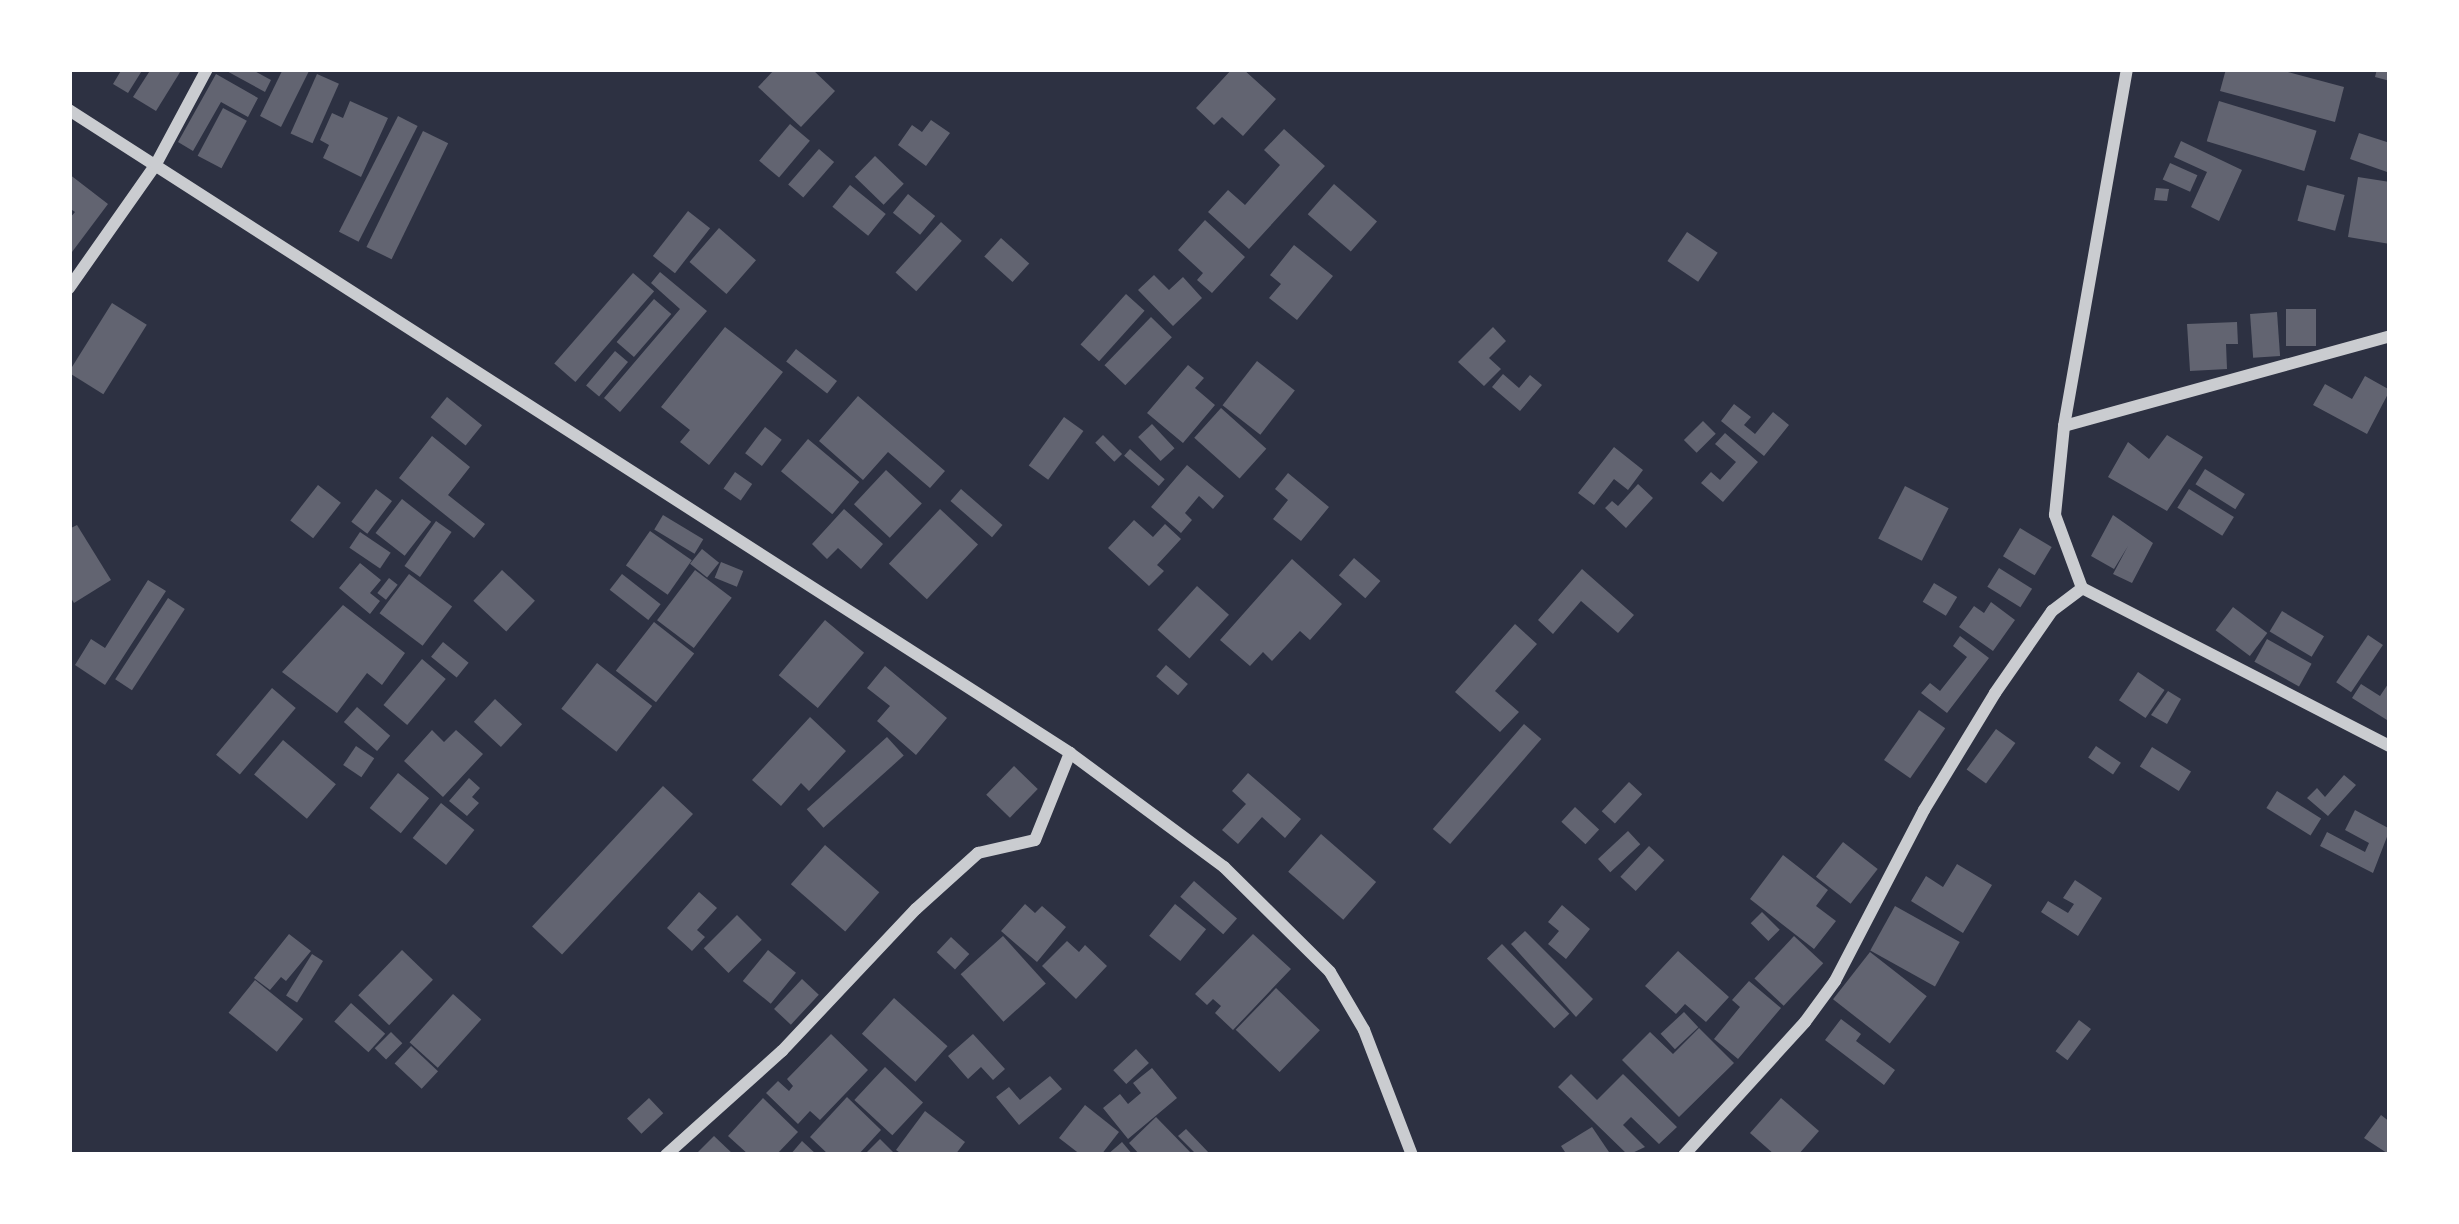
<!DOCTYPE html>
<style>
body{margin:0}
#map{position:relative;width:2459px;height:1224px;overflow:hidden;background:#2d3142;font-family:"Sofia Sans Condensed",sans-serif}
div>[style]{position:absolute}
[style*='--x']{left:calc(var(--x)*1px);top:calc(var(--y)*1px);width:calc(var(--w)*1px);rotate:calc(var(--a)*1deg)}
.building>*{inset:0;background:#626471;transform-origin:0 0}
.minor>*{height:12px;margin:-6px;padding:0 6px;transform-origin:6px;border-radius:6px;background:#caccd0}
span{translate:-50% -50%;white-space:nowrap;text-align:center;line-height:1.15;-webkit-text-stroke:9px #fff;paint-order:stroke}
.frame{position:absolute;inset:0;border:72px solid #fff;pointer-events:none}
</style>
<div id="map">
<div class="building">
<i style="clip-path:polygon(122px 69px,143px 69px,128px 93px,113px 84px)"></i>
<i style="clip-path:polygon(151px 69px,182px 69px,156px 111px,133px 97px)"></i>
<i style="clip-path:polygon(223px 69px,251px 69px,271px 80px,265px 92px)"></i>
<i style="clip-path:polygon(283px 69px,309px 71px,281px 127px,260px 116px)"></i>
<i style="clip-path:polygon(775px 69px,812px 69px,835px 91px,801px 127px,758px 87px)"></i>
<i style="clip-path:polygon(1232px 69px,1243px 69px,1276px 99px,1243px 136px,1222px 117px,1214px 125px,1196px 108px)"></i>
<i style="clip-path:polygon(2226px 69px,2277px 69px,2344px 87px,2335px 122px,2220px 91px)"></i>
<i style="clip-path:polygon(2377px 69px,2390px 69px,2390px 81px,2375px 77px)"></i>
<i style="clip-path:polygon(216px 74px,258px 98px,248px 117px,221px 102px,193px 151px,178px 142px)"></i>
<i style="left:317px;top:74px;width:24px;height:65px;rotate:24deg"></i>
<i style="clip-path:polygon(350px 101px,388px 118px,361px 177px,323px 158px,329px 145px,320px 140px,332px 113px,343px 118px)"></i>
<i style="left:2219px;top:101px;width:102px;height:42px;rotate:17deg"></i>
<i style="left:223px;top:108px;width:27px;height:54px;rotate:28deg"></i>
<i style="left:398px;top:116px;width:22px;height:130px;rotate:27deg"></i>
<i style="clip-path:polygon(931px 120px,950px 133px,926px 166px,898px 145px,912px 125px,922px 132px)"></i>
<i style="left:790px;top:124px;width:26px;height:48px;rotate:40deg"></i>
<i style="clip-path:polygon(1284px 129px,1325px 166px,1249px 249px,1208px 212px,1228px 190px,1245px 205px,1280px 165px,1264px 150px)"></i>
<i style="left:423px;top:131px;width:28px;height:129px;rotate:26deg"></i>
<i style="clip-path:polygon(2359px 133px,2390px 143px,2390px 173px,2350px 159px)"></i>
<i style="clip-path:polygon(2181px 141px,2242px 170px,2219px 221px,2191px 207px,2207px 172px,2174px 157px)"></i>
<i style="left:819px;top:149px;width:20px;height:47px;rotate:41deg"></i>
<i style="left:875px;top:156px;width:40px;height:29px;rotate:44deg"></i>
<i style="left:2170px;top:163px;width:30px;height:18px;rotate:24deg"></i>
<i style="clip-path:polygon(69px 174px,108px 204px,69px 256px,69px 219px,75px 212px,69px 208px)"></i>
<i style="clip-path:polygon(2358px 177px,2390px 182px,2390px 244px,2348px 237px)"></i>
<i style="left:1334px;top:184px;width:57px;height:40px;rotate:41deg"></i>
<i style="left:850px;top:185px;width:46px;height:28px;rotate:39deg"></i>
<i style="left:2307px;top:185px;width:39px;height:37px;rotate:15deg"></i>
<i style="clip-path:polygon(2156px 188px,2169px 189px,2167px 201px,2154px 200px)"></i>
<i style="left:908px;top:194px;width:35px;height:24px;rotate:39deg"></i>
<i style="left:688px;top:211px;width:28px;height:57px;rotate:38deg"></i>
<i style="clip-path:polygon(1205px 220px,1245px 257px,1212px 293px,1197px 280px,1203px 273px,1178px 250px)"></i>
<i style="left:941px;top:222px;width:28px;height:68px;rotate:42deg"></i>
<i style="left:719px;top:228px;width:49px;height:45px;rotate:41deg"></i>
<i style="left:1687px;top:232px;width:37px;height:35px;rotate:34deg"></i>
<i style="left:1001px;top:238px;width:38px;height:25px;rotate:42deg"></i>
<i style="clip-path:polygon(1294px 245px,1333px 276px,1297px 320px,1269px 298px,1281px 284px,1270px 275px)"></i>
<i style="clip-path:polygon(660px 272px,707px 311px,620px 412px,604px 398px,680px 309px,651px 283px)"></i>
<i style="left:633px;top:273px;width:28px;height:120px;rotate:41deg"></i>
<i style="clip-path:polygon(1154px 275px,1169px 290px,1183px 277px,1202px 298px,1173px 326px,1138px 290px)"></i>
<i style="left:1126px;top:294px;width:25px;height:68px;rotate:42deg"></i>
<i style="left:654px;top:299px;width:23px;height:57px;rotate:41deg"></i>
<i style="left:112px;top:303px;width:41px;height:82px;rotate:32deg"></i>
<i style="left:2286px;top:309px;width:30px;height:37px"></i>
<i style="left:2277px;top:312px;width:44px;height:27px;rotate:86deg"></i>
<i style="left:1151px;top:317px;width:29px;height:67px;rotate:44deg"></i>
<i style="clip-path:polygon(2237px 322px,2238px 344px,2226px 344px,2227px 369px,2190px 371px,2187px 324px)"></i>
<i style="clip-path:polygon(725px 327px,783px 372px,709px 465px,680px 442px,690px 430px,661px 407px)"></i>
<i style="clip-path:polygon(1493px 327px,1506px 341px,1489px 358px,1501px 369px,1484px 386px,1458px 362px)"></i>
<i style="left:796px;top:349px;width:52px;height:16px;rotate:38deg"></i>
<i style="left:615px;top:351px;width:17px;height:45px;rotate:40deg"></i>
<i style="left:1257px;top:361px;width:48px;height:56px;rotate:38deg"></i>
<i style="clip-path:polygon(1188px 365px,1204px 378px,1195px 388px,1215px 405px,1183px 443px,1147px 413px)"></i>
<i style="clip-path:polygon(1503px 374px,1519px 388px,1530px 375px,1542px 385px,1520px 411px,1492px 387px)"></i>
<i style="clip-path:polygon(2365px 376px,2390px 390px,2367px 434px,2313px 405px,2325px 384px,2352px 399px)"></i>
<i style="clip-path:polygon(858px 396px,945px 471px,930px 488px,888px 452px,863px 480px,819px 441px)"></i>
<i style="left:447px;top:397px;width:45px;height:26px;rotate:39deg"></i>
<i style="clip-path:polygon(1734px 404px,1751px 417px,1744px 425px,1755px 434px,1773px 412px,1789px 425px,1764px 456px,1721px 421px)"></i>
<i style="left:1221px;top:408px;width:61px;height:40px;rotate:42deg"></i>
<i style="left:1064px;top:417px;width:24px;height:60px;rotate:36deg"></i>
<i style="left:1703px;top:421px;width:18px;height:27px;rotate:45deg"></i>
<i style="left:1152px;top:424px;width:33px;height:19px;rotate:47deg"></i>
<i style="left:765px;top:427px;width:21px;height:33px;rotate:37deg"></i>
<i style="clip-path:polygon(1725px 433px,1758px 462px,1723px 502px,1701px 483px,1711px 472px,1720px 480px,1736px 462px,1715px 444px)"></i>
<i style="left:1103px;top:435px;width:27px;height:11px;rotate:45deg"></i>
<i style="clip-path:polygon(2167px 435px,2203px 457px,2167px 511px,2108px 477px,2128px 442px,2149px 459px)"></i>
<i style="clip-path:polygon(432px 436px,470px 467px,448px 495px,485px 524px,474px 538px,399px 478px)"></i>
<i style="left:808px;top:439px;width:67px;height:42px;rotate:40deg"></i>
<i style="clip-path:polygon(1614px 447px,1643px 470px,1628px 490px,1614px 479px,1594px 505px,1578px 493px)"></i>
<i style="left:1130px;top:449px;width:46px;height:9px;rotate:41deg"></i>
<i style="clip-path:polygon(1187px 465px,1224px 496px,1213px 509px,1199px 496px,1185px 513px,1192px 520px,1181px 533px,1151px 507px)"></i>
<i style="left:2205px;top:469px;width:47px;height:18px;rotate:32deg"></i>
<i style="left:886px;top:470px;width:49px;height:47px;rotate:43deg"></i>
<i style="left:735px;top:472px;width:21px;height:20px;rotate:35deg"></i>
<i style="clip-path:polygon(1288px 473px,1329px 507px,1301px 541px,1273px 519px,1288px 500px,1275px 489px)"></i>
<i style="clip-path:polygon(1638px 484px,1653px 498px,1626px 528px,1605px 508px,1612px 501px,1618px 506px)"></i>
<i style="left:318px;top:485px;width:29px;height:45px;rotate:38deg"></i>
<i style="left:1905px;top:486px;width:49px;height:59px;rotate:27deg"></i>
<i style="left:376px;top:489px;width:20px;height:41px;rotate:37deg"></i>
<i style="left:961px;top:489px;width:55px;height:16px;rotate:41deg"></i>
<i style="left:2189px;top:489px;width:53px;height:22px;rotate:32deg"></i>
<i style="left:402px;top:499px;width:37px;height:43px;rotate:38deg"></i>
<i style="clip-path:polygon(844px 509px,883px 544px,861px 569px,838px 548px,827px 559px,812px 544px)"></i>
<i style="left:940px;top:509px;width:52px;height:75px;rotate:43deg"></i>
<i style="left:663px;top:515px;width:47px;height:17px;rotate:31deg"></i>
<i style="clip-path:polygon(2113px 515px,2153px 543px,2132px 583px,2113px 574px,2128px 546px,2114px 569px,2091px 556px)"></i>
<i style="clip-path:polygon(1134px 520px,1153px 537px,1165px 524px,1181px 539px,1157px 565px,1164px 571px,1149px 586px,1108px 548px)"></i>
<i style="left:436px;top:521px;width:19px;height:55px;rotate:35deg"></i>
<i style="clip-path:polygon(77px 525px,111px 580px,74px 603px,69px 595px,69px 529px)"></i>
<i style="left:2020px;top:528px;width:37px;height:33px;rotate:31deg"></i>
<i style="left:650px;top:531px;width:51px;height:42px;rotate:35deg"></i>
<i style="left:360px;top:532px;width:37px;height:19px;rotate:34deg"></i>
<i style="left:702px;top:549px;width:22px;height:19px;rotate:39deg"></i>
<i style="left:1354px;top:558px;width:35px;height:23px;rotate:41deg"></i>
<i style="clip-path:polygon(1292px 559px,1342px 604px,1310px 640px,1300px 631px,1272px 661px,1263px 652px,1250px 666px,1220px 640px)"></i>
<i style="left:721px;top:562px;width:24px;height:17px;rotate:22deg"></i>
<i style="clip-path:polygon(360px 563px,381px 580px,370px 593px,380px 601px,370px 614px,339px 588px)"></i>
<i style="left:1999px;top:568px;width:39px;height:22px;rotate:32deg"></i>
<i style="clip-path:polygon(1582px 569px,1634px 615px,1618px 633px,1581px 601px,1553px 634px,1538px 620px)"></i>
<i style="left:502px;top:570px;width:45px;height:42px;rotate:43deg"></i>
<i style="left:695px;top:570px;width:46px;height:63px;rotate:37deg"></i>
<i style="left:409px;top:574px;width:54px;height:49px;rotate:37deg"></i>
<i style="left:622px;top:574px;width:49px;height:20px;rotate:38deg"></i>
<i style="left:389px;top:578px;width:11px;height:19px;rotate:38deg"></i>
<i style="clip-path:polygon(148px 580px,166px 591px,105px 685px,75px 665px,91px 639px,105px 648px)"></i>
<i style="left:1934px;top:583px;width:27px;height:22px;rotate:31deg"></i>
<i style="left:1197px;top:586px;width:43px;height:59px;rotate:42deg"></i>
<i style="left:168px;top:598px;width:20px;height:97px;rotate:33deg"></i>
<i style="clip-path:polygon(1991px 602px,2015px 620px,1993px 651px,1959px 627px,1974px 606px,1984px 613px)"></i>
<i style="clip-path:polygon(343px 605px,405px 653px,382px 685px,367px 673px,337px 713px,282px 672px)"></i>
<i style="left:2233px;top:607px;width:43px;height:29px;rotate:37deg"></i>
<i style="left:2282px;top:611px;width:49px;height:24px;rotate:31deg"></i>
<i style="left:825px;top:620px;width:51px;height:72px;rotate:40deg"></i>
<i style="left:654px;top:622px;width:51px;height:62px;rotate:38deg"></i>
<i style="clip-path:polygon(1515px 624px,1537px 644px,1495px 691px,1519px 712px,1500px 732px,1455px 692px)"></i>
<i style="left:2368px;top:635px;width:18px;height:57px;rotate:34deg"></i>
<i style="clip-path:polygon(1960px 636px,1989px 658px,1947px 713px,1921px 693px,1930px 683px,1940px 691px,1967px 657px,1953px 646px)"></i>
<i style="left:2267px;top:639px;width:51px;height:26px;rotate:29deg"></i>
<i style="left:443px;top:642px;width:33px;height:19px;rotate:39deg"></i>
<i style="left:422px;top:659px;width:31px;height:60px;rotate:40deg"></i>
<i style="left:597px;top:663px;width:70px;height:58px;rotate:38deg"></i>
<i style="left:1166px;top:665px;width:29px;height:15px;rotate:41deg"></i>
<i style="clip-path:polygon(885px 666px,947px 718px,916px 755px,877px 721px,890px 706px,867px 688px)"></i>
<i style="left:2138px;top:672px;width:32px;height:34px;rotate:34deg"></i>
<i style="clip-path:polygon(2390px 681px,2387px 720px,2352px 698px,2361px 684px,2380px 696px)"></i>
<i style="left:272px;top:688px;width:31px;height:87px;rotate:40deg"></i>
<i style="clip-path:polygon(2168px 691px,2181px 699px,2167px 724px,2151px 715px)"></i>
<i style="left:495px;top:699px;width:37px;height:31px;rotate:43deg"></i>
<i style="left:357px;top:707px;width:44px;height:20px;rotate:41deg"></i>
<i style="left:1919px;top:710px;width:32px;height:61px;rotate:35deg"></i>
<i style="clip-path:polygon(810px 717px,846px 751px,809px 791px,801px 783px,781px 806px,752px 780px)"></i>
<i style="left:1524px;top:724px;width:23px;height:139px;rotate:41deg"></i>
<i style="left:1996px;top:729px;width:24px;height:50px;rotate:36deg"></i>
<i style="clip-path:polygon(432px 730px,444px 742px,456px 730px,483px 754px,443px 797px,404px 761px)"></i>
<i style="left:887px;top:737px;width:25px;height:108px;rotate:48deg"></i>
<i style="left:283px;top:740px;width:69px;height:45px;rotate:40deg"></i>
<i style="left:356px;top:746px;width:22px;height:23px;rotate:34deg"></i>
<i style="left:2096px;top:746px;width:30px;height:14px;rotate:34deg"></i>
<i style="left:2152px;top:747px;width:46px;height:23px;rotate:32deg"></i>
<i style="left:1014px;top:766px;width:33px;height:40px;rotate:44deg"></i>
<i style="left:398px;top:773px;width:40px;height:45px;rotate:39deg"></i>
<i style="clip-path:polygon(1248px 773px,1301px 819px,1285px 838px,1262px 817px,1238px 844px,1222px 830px,1246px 804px,1232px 791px)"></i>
<i style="clip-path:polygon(2344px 775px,2356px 785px,2328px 816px,2307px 798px,2317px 788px,2325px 797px)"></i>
<i style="clip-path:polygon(469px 778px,480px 788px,472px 797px,479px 803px,467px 816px,449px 801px)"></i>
<i style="left:1629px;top:782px;width:18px;height:40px;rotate:43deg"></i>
<i style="left:663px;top:786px;width:41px;height:192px;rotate:43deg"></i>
<i style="left:2277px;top:791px;width:52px;height:20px;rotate:32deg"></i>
<i style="left:441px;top:803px;width:43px;height:45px;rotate:39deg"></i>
<i style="left:1575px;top:807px;width:33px;height:20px;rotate:43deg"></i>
<i style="clip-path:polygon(2355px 810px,2390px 829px,2373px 873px,2320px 846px,2327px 832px,2365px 852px,2369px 843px,2345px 830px)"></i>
<i style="left:1628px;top:831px;width:18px;height:41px;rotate:47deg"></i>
<i style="left:1321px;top:834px;width:73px;height:50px;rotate:41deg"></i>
<i style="left:1843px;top:842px;width:44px;height:44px;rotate:38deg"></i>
<i style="left:825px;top:845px;width:72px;height:52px;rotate:41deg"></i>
<i style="left:1649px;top:846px;width:21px;height:42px;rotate:43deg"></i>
<i style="clip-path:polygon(1783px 855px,1828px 890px,1816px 906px,1836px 921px,1814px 949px,1750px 899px)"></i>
<i style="clip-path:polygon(1957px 864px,1992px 885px,1963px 933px,1911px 901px,1926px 876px,1943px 887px)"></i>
<i style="clip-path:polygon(2075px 880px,2102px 898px,2078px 936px,2041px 912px,2048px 901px,2068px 913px,2074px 904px,2063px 898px)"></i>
<i style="left:1194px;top:881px;width:57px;height:21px;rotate:41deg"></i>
<i style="clip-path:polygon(699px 892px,717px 908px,697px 930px,705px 937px,692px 951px,667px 928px)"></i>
<i style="clip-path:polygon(1025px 904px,1035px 913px,1042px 906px,1066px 927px,1037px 962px,1001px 931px)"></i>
<i style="left:1175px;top:904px;width:40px;height:41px;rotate:39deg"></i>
<i style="clip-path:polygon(1562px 905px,1590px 929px,1566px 959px,1548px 944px,1559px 931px,1548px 922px)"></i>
<i style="left:1895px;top:906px;width:74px;height:51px;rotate:29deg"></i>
<i style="left:1762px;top:912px;width:25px;height:16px;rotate:45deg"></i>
<i style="left:737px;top:915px;width:35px;height:47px;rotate:45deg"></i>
<i style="clip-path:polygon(1525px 931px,1593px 999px,1576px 1017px,1511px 944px)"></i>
<i style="clip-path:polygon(289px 934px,311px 951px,286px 981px,281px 977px,270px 990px,254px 978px)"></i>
<i style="clip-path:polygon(1253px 934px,1291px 969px,1233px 1030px,1215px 1013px,1221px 1006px,1213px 999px,1207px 1005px,1195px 994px)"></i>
<i style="left:1003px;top:936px;width:64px;height:57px;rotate:48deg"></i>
<i style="left:1794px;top:936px;width:40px;height:58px;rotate:43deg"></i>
<i style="left:951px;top:937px;width:25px;height:21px;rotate:43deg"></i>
<i style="clip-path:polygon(1067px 941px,1079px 952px,1085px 945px,1107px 966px,1076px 999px,1042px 966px)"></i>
<i style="left:1502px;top:944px;width:97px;height:21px;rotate:46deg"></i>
<i style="left:402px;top:950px;width:43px;height:63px;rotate:44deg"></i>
<i style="left:768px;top:950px;width:36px;height:40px;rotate:39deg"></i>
<i style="clip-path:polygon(1678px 951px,1729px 997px,1706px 1022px,1685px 1004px,1676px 1014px,1645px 986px)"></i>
<i style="left:1870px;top:952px;width:72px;height:60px;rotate:38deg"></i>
<i style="left:312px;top:954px;width:13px;height:49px;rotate:32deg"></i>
<i style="left:802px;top:979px;width:23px;height:41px;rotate:43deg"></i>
<i style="left:255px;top:980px;width:62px;height:42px;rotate:39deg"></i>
<i style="clip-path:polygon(1749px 981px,1781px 1008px,1738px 1059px,1714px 1039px,1740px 1007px,1732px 1000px)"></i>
<i style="left:1276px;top:988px;width:61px;height:58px;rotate:44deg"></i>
<i style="left:453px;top:994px;width:38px;height:65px;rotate:42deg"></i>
<i style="left:894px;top:998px;width:72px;height:48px;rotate:42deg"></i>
<i style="left:351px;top:1003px;width:46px;height:25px;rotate:42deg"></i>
<i style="left:1684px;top:1012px;width:21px;height:32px;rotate:47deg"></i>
<i style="clip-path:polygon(1841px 1019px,1861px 1034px,1856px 1041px,1895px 1070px,1884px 1085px,1825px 1040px)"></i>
<i style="left:2079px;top:1020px;width:15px;height:39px;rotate:37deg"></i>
<i style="clip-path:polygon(1699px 1028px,1734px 1063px,1679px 1117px,1622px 1060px,1650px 1032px,1673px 1054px)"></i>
<i style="left:391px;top:1032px;width:16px;height:23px;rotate:45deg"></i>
<i style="clip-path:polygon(831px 1034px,868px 1070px,820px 1120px,810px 1111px,798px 1124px,766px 1093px,778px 1081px,789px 1091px,793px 1086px,787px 1079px)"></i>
<i style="clip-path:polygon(973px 1034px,1005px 1069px,993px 1080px,981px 1067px,968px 1079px,948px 1056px)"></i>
<i style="left:411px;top:1046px;width:37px;height:24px;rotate:43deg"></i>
<i style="left:1136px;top:1049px;width:19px;height:31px;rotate:47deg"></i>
<i style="left:885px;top:1067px;width:52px;height:45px;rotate:43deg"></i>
<i style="clip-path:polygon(1152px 1068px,1177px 1098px,1128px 1139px,1103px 1108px,1120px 1094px,1128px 1104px,1141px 1093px,1133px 1083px)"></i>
<i style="clip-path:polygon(1571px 1074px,1597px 1100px,1623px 1074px,1677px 1127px,1659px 1144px,1631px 1117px,1623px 1125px,1645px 1147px,1628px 1155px,1558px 1087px)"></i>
<i style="clip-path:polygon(1050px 1076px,1062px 1089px,1019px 1125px,996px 1097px,1009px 1087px,1020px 1100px)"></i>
<i style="clip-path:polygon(847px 1097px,881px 1130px,858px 1155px,829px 1155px,810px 1137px)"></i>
<i style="left:649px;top:1098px;width:21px;height:30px;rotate:47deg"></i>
<i style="clip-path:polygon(763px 1098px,798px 1132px,776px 1155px,749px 1155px,728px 1136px)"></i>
<i style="clip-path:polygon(1781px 1098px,1819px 1131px,1798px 1155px,1775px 1155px,1750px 1133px)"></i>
<i style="clip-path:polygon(1085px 1105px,1119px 1132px,1101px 1155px,1081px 1155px,1059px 1138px)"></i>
<i style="clip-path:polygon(925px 1111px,965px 1142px,955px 1155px,903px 1155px,896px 1150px)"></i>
<i style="clip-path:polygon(2381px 1115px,2390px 1122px,2390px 1155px,2364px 1138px)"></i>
<i style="clip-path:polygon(1156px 1117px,1193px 1155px,1140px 1155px,1129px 1143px)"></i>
<i style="clip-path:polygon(1592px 1127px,1611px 1155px,1567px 1155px,1561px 1146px)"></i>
<i style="clip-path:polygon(1186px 1129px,1211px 1155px,1197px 1155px,1178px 1136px)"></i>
<i style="clip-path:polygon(714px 1136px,734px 1155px,695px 1155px)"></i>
<i style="clip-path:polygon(880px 1139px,896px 1155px,864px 1155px)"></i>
<i style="clip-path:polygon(802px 1141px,817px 1155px,790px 1155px)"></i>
<i style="clip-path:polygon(1122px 1142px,1133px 1155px,1107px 1155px)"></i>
</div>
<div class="minor">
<i style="--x:69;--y:110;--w:1190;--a:32.71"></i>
<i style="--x:1070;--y:753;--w:192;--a:36.5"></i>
<i style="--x:1224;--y:867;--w:149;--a:44.7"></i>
<i style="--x:1330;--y:972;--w:67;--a:59.6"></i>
<i style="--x:1364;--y:1030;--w:134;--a:69"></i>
<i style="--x:69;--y:288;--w:151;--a:-54.9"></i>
<i style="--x:156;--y:164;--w:108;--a:-61.8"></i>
<i style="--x:2064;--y:426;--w:363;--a:-80"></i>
<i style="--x:2082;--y:588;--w:346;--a:27.2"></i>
<i style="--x:666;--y:1155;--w:156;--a:-41.9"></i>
<i style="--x:782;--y:1051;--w:195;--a:-46.7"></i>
<i style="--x:916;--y:909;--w:84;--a:-42.1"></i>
<i style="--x:978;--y:853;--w:58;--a:-12.8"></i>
<i style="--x:1035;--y:840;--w:94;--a:-68.1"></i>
<i style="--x:1684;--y:1155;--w:180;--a:-47.7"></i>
<i style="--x:1805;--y:1022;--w:51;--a:-53.8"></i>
<i style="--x:1835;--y:981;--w:193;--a:-62.5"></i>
<i style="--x:1924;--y:810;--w:137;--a:-58.7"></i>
<i style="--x:1995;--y:693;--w:100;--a:-55.2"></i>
<i style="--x:2052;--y:611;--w:38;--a:-37"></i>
<i style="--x:2082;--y:588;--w:78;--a:-110.3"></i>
<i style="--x:2055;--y:515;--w:89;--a:-84.2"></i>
<i style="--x:2064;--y:426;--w:338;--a:-15.4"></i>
</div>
<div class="frame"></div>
</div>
